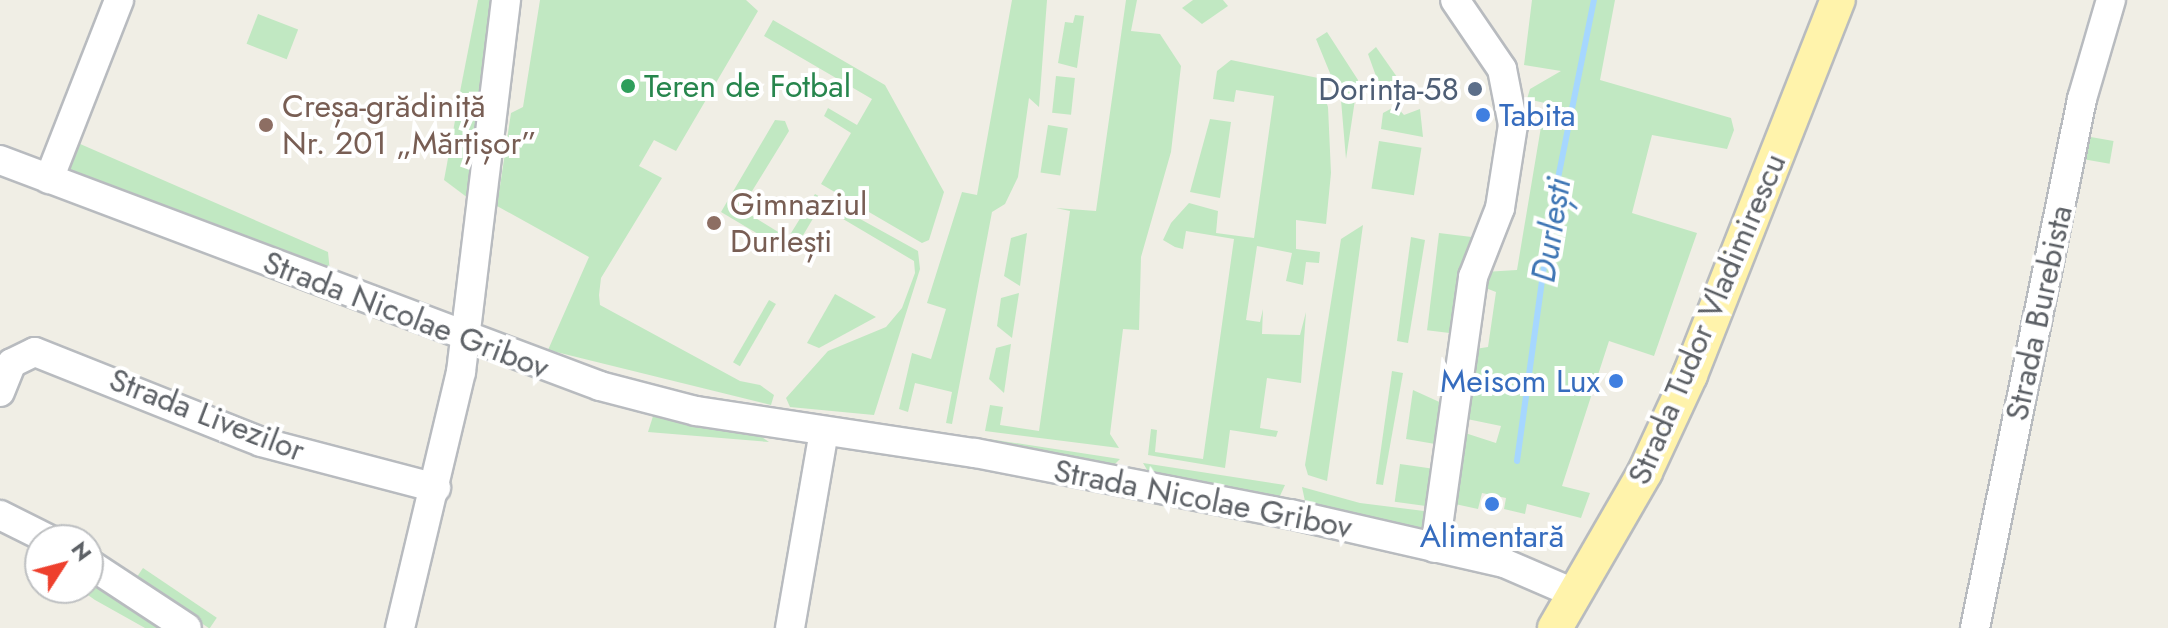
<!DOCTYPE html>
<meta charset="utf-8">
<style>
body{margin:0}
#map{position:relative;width:2168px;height:628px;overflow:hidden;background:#f0eee5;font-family:Jost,sans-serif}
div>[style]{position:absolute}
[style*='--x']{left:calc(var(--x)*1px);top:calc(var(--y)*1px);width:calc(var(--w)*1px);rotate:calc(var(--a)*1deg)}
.green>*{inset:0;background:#c1e8c2;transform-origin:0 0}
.stream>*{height:6px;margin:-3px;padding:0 3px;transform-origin:3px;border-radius:3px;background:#a6d7ff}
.roads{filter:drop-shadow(2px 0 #b8bbbf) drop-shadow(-2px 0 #b8bbbf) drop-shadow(0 2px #b8bbbf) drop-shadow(0 -2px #b8bbbf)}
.minor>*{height:28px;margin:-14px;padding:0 14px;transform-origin:14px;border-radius:14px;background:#fff}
.major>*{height:34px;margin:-17px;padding:0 17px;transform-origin:17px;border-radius:17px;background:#fff3ab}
.dots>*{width:22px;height:22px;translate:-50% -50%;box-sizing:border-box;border:4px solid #fff;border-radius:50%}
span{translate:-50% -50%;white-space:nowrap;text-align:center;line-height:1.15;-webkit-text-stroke:8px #fff;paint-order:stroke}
.leisure-label{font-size:32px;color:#27864d}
.left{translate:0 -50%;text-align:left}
.service-label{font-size:32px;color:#4e5e75}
.right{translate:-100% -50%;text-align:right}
.education-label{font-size:32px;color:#785e54}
.shop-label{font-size:32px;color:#366cbe}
.street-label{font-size:32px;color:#5d6166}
.water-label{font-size:34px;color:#3f76b5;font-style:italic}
.north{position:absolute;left:24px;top:524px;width:80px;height:80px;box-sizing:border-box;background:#fff;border:2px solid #bec0c2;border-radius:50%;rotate:54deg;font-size:22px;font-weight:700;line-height:32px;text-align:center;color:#5d6166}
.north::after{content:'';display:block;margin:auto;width:28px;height:36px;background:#ee402d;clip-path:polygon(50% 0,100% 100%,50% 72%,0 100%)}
</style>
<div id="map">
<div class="green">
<i style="clip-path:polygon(478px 0,496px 0,480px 108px,458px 102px)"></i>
<i style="clip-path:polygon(540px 0,746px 0,758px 11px,676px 151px,654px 140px,639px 166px,662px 178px,601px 278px,599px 295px,600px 305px,740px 381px,760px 385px,774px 395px,771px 405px,548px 350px,589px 257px,497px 206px,511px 113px,523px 107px)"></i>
<i style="clip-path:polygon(1012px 0,1047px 0,1039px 107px,1029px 98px,1018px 177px,1005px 204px,992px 212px,952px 424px,946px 423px,952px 392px,915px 383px,908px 412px,899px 409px,912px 353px,931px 359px,946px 309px,927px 303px,962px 192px,977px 195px)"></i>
<i style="clip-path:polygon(1126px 0,1137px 0,1131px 31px,1160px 34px,1181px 66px,1171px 152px,1141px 257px,1139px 330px,1123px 329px,1110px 434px,1119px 448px,985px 431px,990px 405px,1003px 407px,1000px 425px,1039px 431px,1070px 211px,1056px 208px,1096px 211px)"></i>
<i style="clip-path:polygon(1193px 0,1223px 0,1228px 6px,1202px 24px,1182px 8px)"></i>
<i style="clip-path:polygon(1532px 0,1615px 0,1600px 80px,1731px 118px,1734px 130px,1727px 149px,1652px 135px,1632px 213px,1697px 233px,1654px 356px,1609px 341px,1562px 486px,1590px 493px,1581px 518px,1527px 504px,1525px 514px,1504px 509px,1506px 498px,1482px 493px,1478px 509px,1455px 504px,1462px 432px,1496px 443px,1501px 426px,1467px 419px,1475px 349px,1488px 347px,1496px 292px,1483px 287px,1484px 272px,1517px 270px,1545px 103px,1527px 99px,1530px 89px,1561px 71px,1524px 65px)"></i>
<i style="left:258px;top:14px;width:43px;height:32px;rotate:21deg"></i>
<i style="clip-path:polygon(1075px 15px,1084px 16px,1077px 68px,1058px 63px,1065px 22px,1073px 23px)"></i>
<i style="clip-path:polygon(773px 20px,885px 85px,944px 192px,929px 240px,922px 243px,821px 184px,851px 133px,824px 116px,828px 108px,857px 125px,872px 99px,764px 36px)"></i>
<i style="clip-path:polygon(1327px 32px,1358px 80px,1346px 159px,1341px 100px,1316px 39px)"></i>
<i style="clip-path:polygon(1376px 47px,1404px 87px,1385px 101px,1368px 54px)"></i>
<i style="clip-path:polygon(1231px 60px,1318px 78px,1328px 107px,1331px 173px,1326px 224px,1296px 220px,1296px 249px,1320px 252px,1319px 263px,1306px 262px,1303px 285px,1286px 281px,1292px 253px,1257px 246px,1246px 320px,1260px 322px,1263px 309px,1262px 334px,1300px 335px,1306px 312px,1301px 383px,1267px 378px,1260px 428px,1278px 431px,1276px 437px,1230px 430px,1225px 468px,1148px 455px,1151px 429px,1157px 430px,1155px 452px,1203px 459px,1234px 239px,1186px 231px,1183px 249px,1175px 247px,1163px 240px,1171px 223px,1189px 203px,1218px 211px,1216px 233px,1254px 238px,1274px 96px,1236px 90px,1234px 102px,1213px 99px,1217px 71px)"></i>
<i style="left:1056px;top:76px;width:19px;height:37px;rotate:6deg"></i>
<i style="clip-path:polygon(1396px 106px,1404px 115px,1420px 109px,1423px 137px,1381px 129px,1383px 113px)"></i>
<i style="clip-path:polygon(457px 110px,481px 118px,476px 204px,444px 180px)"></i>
<i style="clip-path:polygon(1210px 119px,1231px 122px,1220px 198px,1190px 192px)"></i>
<i style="clip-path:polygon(775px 120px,785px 121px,789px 131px,741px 209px,788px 238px,809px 204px,818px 210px,792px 254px,721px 212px)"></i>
<i style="left:1048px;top:125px;width:20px;height:48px;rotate:9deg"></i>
<i style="left:2085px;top:136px;width:29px;height:23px;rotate:10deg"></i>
<i style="clip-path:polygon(71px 140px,328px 252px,330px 272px,68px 171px)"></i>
<i style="left:1379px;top:141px;width:43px;height:48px;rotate:9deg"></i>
<i style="clip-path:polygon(815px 194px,918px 251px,920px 269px,874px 415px,790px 407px,786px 398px,828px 351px,886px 327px,902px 308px,915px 273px,914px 261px,811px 200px)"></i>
<i style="clip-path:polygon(1363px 225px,1346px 350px,1327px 481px,1308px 475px,1305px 465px,1341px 239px)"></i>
<i style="clip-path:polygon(1027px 233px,1020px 286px,1004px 276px,1011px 238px)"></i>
<i style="left:1439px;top:233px;width:33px;height:98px;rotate:7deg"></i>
<i style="clip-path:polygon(1411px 237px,1425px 240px,1408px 343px,1397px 341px)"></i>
<i style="clip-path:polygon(1019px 293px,1012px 338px,997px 326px,1001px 298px)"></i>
<i style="clip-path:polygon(835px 294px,876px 317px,819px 348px,807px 343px)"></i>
<i style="left:769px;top:300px;width:8px;height:72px;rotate:30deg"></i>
<i style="clip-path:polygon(1011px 344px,1004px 393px,989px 379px,996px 348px)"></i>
<i style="clip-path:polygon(1392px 371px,1403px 373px,1383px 485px,1376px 484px)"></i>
<i style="clip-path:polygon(1413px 390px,1446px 405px,1441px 445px,1406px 439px)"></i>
<i style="clip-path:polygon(654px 413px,756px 433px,769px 442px,648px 432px)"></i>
<i style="clip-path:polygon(989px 439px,1120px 459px,1109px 470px,998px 449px)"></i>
<i style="clip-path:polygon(1143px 463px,1285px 485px,1279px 498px,1168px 481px,1168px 475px,1153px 472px,1152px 478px)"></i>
<i style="left:1400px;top:464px;width:37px;height:38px;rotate:8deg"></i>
<i style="clip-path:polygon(1302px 487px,1360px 503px,1432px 512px,1425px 530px,1394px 526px,1306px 506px)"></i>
<i style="left:143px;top:568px;width:89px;height:13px;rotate:34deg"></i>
<i style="clip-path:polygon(88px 577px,169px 628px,145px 628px,95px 600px,78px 588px,88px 588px)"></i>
</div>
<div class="stream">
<i style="--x:1517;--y:461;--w:255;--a:-82.1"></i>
<i style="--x:1552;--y:208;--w:212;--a:-78.6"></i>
</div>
<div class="roads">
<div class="minor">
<i style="--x:0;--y:160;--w:641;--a:20.64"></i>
<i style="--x:600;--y:386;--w:99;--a:14.6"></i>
<i style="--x:696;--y:411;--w:282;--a:8.6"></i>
<i style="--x:975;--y:453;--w:321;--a:11"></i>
<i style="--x:1290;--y:514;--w:220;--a:12.9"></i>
<i style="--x:1504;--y:563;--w:78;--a:23.3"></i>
<i style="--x:49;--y:179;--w:192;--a:-68.6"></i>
<i style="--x:0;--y:392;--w:31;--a:-68"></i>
<i style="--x:12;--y:363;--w:25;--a:-26"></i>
<i style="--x:35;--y:352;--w:243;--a:21.7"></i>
<i style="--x:261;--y:442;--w:181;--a:14.7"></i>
<i style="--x:0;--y:515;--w:56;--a:26.6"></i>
<i style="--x:1435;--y:548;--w:274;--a:-82"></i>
<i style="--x:1473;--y:277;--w:74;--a:-68.6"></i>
<i style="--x:1500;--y:208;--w:84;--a:-81.1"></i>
<i style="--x:1513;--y:125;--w:57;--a:-101.1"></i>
<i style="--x:1502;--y:69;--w:83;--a:-124.3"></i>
<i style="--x:88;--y:563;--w:118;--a:33.3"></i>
<i style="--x:400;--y:628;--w:263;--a:-76.6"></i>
<i style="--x:461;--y:372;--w:375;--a:-83.1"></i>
<i style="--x:790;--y:628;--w:199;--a:-80.2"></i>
<i style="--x:1975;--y:628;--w:540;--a:-78.57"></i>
<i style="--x:2082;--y:99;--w:103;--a:-73.7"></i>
</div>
<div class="major">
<i style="--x:1555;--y:628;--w:180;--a:-60"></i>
<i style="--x:1645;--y:472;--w:107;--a:-65.1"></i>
<i style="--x:1690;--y:375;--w:403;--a:-68.5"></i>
</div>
</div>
<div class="dots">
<i style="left:628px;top:86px;background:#2e9e5b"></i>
<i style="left:1475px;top:89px;background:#5c6f8a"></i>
<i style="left:1483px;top:115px;background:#3f7fe0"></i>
<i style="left:266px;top:125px;background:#8d6e63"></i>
<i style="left:714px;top:223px;background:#8d6e63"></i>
<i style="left:1616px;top:381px;background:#3f7fe0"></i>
<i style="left:1492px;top:504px;background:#3f7fe0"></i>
</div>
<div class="leisure-label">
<span class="left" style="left:644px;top:86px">Teren de Fotbal</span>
</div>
<div class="service-label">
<span class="right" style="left:1459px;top:89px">Dorința-58</span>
</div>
<div class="education-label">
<span class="left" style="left:282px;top:125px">Creșa-grădiniță<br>Nr. 201 „Mărțișor”</span>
<span class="left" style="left:730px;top:223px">Gimnaziul<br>Durlești</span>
</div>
<div class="shop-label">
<span class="left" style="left:1499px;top:115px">Tabita</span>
<span class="right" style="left:1600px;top:381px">Meisom Lux</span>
<span style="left:1492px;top:536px">Alimentară</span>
</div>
<div class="street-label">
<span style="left:2039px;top:313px;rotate:-78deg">Strada Burebista</span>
<span style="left:406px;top:315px;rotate:21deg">Strada Nicolae Gribov</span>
<span style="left:1707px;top:319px;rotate:-67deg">Strada Tudor Vladimirescu</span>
<span style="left:207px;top:415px;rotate:21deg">Strada Livezilor</span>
<span style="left:1203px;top:499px;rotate:11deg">Strada Nicolae Gribov</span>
</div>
<div class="water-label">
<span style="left:1551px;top:230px;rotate:-81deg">Durlești</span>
</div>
<div class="north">N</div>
</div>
